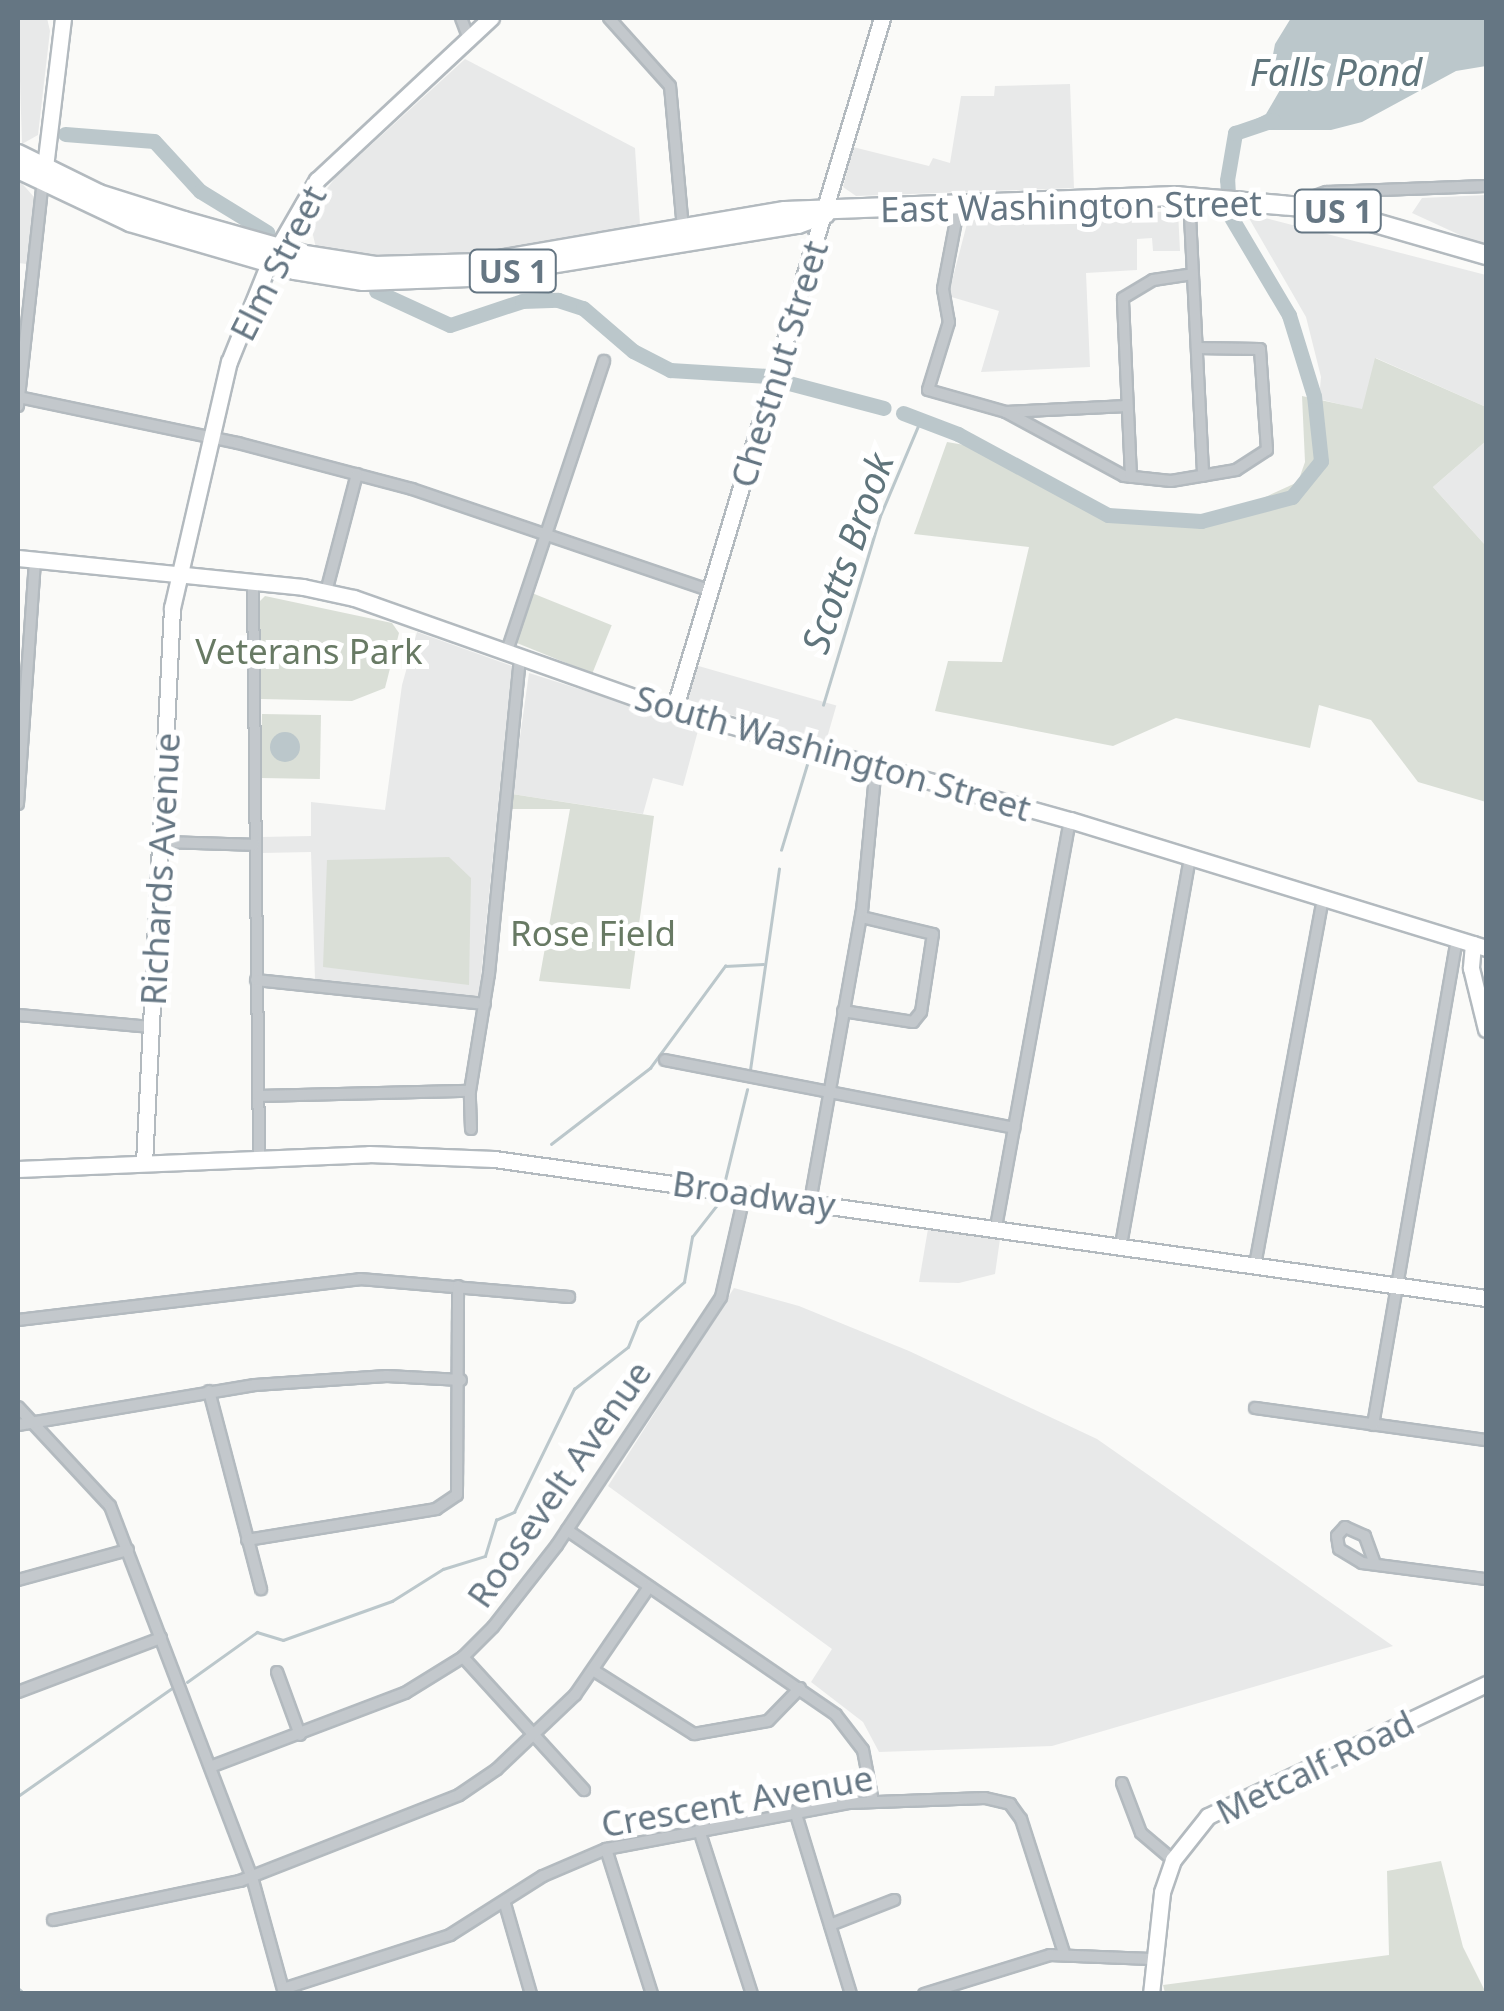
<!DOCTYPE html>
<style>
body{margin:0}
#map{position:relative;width:1504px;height:2011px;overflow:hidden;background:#fafaf8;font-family:"Noto Sans",sans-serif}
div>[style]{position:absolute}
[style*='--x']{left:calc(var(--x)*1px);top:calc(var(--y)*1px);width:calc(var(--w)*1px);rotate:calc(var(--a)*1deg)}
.built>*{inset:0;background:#e8e9e9;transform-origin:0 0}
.green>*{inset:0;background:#dadfd7;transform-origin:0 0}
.water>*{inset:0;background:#bbc7cb}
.round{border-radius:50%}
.stream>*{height:2.5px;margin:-1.25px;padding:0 1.25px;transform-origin:1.25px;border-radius:1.25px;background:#bbc7cb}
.river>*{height:15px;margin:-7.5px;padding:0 7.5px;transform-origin:7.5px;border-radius:7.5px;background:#bbc7cb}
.roads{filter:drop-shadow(2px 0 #b3babf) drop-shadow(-2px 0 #b3babf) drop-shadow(0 2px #b3babf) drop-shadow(0 -2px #b3babf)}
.street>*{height:10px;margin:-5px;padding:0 5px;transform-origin:5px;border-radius:5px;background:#c3c8cc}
.secondary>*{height:15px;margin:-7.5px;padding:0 7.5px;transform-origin:7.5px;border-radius:7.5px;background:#fff}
.primary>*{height:18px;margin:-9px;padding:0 9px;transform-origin:9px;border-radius:9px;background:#fff}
span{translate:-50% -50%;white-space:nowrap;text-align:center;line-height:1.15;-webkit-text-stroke:10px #fff;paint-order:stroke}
.shield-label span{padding:2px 8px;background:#fff;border:2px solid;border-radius:8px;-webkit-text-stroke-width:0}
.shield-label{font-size:32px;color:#657683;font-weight:700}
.street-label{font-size:35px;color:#657683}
.park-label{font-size:35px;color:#687a64}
.water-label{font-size:38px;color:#60757c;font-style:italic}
.frame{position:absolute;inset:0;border:20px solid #657683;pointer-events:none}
</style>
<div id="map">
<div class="built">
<i style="clip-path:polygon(18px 18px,47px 18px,50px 31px,38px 135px,22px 144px)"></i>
<i style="clip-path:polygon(465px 59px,635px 148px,640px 225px,452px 256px,394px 258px,316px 248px,308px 214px,335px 178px)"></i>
<i style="clip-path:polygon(1070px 84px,1074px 188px,856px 196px,843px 187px,853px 147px,929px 166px,933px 158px,950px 163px,961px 96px,994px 96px,995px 86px)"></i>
<i style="clip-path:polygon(18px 179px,34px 197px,27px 264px,18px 263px)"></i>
<i style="clip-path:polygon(1486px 195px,1486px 247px,1412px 213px,1422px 198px)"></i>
<i style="clip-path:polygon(1178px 211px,1180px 251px,1153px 251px,1152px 238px,1137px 239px,1137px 270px,1086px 273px,1090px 367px,981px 372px,999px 311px,948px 296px,968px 220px)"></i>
<i style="clip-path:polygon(1246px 213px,1486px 275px,1486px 407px,1376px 358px,1363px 410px,1319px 399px,1321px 377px,1306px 317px)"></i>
<i style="clip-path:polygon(1486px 441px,1486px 546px,1433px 487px)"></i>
<i style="clip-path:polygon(417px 632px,512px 666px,479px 996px,315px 980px,311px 852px,262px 853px,261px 837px,311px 836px,311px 802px,385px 810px,402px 685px)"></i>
<i style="left:695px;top:665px;width:147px;height:38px;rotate:16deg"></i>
<i style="clip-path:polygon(529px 673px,699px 727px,683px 786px,653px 778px,643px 814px,512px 794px)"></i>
<i style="clip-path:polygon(928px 1229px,1000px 1239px,995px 1274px,959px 1283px,919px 1282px)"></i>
<i style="clip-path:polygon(734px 1288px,799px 1306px,909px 1351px,1097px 1439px,1393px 1646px,1052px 1746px,879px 1752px,863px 1722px,811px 1682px,832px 1649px,608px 1486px)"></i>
</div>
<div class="green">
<i style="clip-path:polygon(1375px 358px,1486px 407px,1486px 441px,1433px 487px,1486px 546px,1486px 802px,1418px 782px,1371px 720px,1319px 705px,1310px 748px,1176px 718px,1113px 746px,935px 711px,948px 661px,1002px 662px,1029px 547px,914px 534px,947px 442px,982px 448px,1102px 509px,1188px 518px,1250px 504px,1298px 482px,1305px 462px,1302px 396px,1362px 409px)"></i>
<i style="left:532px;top:593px;width:86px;height:52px;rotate:22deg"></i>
<i style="clip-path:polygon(265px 596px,392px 623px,399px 633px,385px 688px,352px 701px,260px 699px,258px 603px)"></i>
<i style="left:262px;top:714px;width:59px;height:64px;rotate:1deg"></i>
<i style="clip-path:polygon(512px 794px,654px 816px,630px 989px,539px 981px,570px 809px,511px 809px)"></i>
<i style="clip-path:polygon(449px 857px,471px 878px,469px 985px,323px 967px,327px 860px)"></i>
<i style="clip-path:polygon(1441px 1861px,1463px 1947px,1486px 1993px,1165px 1993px,1163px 1985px,1389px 1955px,1387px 1871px)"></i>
</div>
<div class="water">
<i style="clip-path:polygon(1291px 18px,1486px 18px,1486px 66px,1456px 71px,1362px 122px,1331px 130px,1257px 130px,1252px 121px,1266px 114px,1280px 90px,1271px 65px,1275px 44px)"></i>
<i class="round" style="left:270px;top:732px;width:30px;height:30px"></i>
</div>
<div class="stream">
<i style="--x:823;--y:705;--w:197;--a:-73.2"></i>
<i style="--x:880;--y:516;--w:105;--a:-67.1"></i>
<i style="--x:781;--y:850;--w:93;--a:-73.1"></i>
<i style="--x:750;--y:1070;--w:203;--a:-81.8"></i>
<i style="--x:551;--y:1144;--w:125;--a:-37.5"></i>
<i style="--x:650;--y:1068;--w:127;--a:-53.7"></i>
<i style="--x:725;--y:966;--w:38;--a:-3"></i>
<i style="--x:725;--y:1180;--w:93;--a:-76.3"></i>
<i style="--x:187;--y:1682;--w:86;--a:-35.5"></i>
<i style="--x:257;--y:1632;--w:27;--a:17"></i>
<i style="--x:283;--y:1640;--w:116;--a:-19.7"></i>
<i style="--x:392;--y:1601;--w:60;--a:-32.1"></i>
<i style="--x:443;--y:1569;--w:44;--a:-17.2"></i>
<i style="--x:485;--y:1556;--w:38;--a:-73"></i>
<i style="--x:496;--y:1520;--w:20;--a:-24"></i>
<i style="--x:514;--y:1512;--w:137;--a:-64"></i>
<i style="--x:574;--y:1389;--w:68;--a:-37.9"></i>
<i style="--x:628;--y:1347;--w:27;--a:-68"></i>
<i style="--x:638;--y:1322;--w:61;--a:-41"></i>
<i style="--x:684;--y:1282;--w:46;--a:-79.9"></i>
<i style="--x:692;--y:1237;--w:41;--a:-52"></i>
<i style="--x:18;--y:1796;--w:188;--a:-35"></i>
<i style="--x:18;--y:1988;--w:9;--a:41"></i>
</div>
<div class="river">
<i style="--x:65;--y:134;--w:89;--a:4.5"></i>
<i style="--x:154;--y:141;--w:68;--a:47.4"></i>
<i style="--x:200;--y:191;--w:79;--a:31.5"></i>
<i style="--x:376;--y:291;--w:81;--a:24.7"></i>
<i style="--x:450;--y:325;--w:76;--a:-18.4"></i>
<i style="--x:522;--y:301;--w:36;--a:-2"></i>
<i style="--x:558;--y:300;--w:26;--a:18"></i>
<i style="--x:583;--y:308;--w:66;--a:40.7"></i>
<i style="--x:633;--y:351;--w:42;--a:27.2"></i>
<i style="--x:670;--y:370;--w:97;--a:3.5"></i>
<i style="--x:785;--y:382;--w:102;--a:14.7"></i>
<i style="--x:903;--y:413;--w:59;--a:20.9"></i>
<i style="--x:958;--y:434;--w:170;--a:28.4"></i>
<i style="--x:1108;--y:515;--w:93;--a:3.7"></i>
<i style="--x:1201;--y:521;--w:94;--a:-14.8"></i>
<i style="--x:1292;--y:497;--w:46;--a:-51.1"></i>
<i style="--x:1321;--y:461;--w:65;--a:-96.1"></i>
<i style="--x:1314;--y:396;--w:85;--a:-107.2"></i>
<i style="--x:1289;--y:315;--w:117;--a:-120.7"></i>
<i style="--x:1229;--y:214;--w:34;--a:-93"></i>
<i style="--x:1227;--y:180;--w:48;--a:-80.3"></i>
<i style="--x:1235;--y:133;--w:40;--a:-18.9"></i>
</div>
<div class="roads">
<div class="street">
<i style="--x:461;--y:18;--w:22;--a:69"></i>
<i style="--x:609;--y:18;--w:91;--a:48.1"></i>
<i style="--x:670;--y:86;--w:143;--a:84.8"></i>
<i style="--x:1189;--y:196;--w:280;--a:87.1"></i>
<i style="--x:1296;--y:203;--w:33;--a:-20"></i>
<i style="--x:1327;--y:192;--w:159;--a:-2.2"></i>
<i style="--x:959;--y:205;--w:86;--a:100.8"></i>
<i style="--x:943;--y:289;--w:34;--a:80"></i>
<i style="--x:949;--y:322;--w:71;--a:107.2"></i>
<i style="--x:928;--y:390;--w:81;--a:15.8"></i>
<i style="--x:1006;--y:412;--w:121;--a:-2.8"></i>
<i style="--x:18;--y:397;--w:225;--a:11.8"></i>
<i style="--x:238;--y:443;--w:180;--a:14.8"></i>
<i style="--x:412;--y:489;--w:316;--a:18.8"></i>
<i style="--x:18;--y:406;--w:228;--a:-83.7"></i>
<i style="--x:1006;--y:412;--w:134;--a:28.5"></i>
<i style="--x:1124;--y:476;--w:47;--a:6.1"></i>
<i style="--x:1171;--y:481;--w:66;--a:-9.6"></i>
<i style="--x:1236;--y:470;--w:37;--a:-33"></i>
<i style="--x:1267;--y:450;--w:101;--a:-94"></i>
<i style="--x:1260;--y:349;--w:63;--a:-179.1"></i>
<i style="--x:1131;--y:477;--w:179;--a:-92.6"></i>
<i style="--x:1123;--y:298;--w:35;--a:-31"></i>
<i style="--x:1153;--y:280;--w:40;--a:-8.5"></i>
<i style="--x:253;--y:582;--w:576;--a:89.4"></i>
<i style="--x:326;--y:592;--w:122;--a:-75.3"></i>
<i style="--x:507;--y:651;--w:306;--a:-71.5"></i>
<i style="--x:18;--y:804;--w:245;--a:-86"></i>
<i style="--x:161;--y:842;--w:93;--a:1.8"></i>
<i style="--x:256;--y:980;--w:230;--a:6"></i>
<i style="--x:843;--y:1011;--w:71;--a:8.9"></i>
<i style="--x:913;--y:1022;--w:13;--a:-51"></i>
<i style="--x:921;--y:1012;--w:79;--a:-81.3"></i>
<i style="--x:933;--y:934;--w:74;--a:-166.7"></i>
<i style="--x:18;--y:1015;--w:134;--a:5.2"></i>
<i style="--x:665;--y:1060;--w:356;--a:11"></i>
<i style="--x:258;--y:1096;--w:212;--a:-1.4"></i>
<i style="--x:471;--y:1129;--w:38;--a:-92"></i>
<i style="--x:470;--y:1091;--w:119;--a:-80.8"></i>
<i style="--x:489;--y:974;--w:320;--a:-84.4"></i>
<i style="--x:810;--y:1202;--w:296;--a:-79.9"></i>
<i style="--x:862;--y:911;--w:146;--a:-84.5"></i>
<i style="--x:996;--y:1227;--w:414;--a:-79.7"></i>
<i style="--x:1121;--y:1245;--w:394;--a:-79.9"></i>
<i style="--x:1255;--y:1265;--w:373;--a:-79.5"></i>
<i style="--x:18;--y:1320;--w:344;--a:-6.8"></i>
<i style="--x:360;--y:1279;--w:210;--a:4.9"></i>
<i style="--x:209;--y:1391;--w:205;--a:75.3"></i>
<i style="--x:18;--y:1407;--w:135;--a:47.1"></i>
<i style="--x:110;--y:1506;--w:397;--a:69.1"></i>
<i style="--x:252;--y:1877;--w:120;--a:74.6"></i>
<i style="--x:1255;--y:1408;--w:233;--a:7.9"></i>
<i style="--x:18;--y:1425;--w:240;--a:-9.6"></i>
<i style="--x:255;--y:1385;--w:132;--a:-3.9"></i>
<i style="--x:387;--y:1376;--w:74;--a:3.1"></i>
<i style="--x:1373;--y:1425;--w:493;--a:-80.2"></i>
<i style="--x:567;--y:1530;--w:326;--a:34.5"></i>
<i style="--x:836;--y:1715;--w:44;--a:52.4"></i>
<i style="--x:863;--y:1750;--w:53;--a:79.1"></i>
<i style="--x:247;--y:1540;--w:192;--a:-9.3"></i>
<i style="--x:436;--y:1509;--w:25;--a:-34"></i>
<i style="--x:457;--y:1495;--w:209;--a:-89.7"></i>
<i style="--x:1375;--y:1564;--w:30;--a:-110"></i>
<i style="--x:1365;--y:1536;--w:22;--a:-156"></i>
<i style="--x:1345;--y:1527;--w:12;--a:132"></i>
<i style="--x:1337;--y:1536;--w:13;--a:81"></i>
<i style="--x:1339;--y:1549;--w:27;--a:31"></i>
<i style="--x:1362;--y:1563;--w:125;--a:7.4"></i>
<i style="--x:18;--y:1580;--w:114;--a:-15.3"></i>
<i style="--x:463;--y:1657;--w:180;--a:47.7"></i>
<i style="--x:593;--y:1670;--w:120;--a:32.4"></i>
<i style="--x:694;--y:1734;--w:75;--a:-10"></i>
<i style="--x:768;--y:1721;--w:46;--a:-45.9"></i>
<i style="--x:277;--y:1672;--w:67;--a:69.9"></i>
<i style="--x:18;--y:1692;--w:153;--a:-20.7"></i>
<i style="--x:210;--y:1767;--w:209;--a:-20.8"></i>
<i style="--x:405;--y:1693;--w:68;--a:-31.8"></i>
<i style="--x:463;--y:1657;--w:42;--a:-45"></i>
<i style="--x:493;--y:1627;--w:104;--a:-52"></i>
<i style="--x:557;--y:1545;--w:297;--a:-56.5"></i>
<i style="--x:721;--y:1297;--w:108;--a:-77.1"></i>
<i style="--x:1122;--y:1783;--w:53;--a:69.2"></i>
<i style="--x:1141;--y:1833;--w:42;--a:40.2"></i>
<i style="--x:795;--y:1811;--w:191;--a:73"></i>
<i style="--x:699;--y:1830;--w:172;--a:72.1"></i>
<i style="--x:606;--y:1849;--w:152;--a:72.4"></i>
<i style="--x:505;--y:1904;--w:94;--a:73.9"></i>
<i style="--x:53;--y:1920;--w:191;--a:-11.8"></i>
<i style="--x:240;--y:1881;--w:235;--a:-21.4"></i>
<i style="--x:459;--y:1795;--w:46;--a:-34.4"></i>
<i style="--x:497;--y:1769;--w:108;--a:-43.5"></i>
<i style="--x:575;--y:1695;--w:131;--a:-55.6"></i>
<i style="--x:830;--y:1925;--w:69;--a:-21.3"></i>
<i style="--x:283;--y:1989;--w:176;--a:-17.9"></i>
<i style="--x:450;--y:1935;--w:110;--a:-32.4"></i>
<i style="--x:543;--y:1876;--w:69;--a:-23.2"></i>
<i style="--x:606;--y:1849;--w:248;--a:-10.7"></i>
<i style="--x:850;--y:1803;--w:135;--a:-2.1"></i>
<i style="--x:985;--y:1798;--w:26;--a:13"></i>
<i style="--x:1010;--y:1804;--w:19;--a:54"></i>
<i style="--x:1021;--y:1819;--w:141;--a:72.2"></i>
<i style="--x:924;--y:1994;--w:132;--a:-17.2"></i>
<i style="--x:1050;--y:1955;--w:101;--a:2.3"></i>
</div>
<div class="secondary">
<i style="--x:45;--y:167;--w:150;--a:-83.1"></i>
<i style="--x:18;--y:558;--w:286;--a:5.8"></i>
<i style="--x:303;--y:587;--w:52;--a:12.2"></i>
<i style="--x:354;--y:598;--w:318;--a:19.5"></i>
<i style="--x:654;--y:704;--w:432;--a:15.6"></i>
<i style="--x:1070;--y:820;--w:435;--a:17.1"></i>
<i style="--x:674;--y:710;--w:723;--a:-73.27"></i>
<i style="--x:1473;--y:944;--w:24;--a:95"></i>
<i style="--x:1471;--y:968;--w:63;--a:76.2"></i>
<i style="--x:144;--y:1163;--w:556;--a:-87.11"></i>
<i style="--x:172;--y:608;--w:253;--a:-77"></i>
<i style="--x:229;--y:362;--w:107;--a:-68"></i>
<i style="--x:269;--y:263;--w:96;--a:-60"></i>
<i style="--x:317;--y:180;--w:238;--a:-43"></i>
<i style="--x:18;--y:1169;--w:351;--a:-2.4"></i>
<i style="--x:369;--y:1154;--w:125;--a:2.3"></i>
<i style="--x:494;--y:1159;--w:1002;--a:7.98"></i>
<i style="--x:1151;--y:1994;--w:103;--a:-83.8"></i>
<i style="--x:1162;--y:1892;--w:34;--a:-71"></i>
<i style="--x:1173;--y:1860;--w:56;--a:-51.5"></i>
<i style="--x:1208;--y:1816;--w:308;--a:-25.4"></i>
</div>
<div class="primary">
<i style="--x:18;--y:154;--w:90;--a:26.3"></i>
<i style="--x:99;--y:194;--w:89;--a:17.6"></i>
<i style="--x:184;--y:221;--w:126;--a:15.7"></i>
<i style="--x:305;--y:255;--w:71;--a:8.9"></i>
<i style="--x:375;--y:266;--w:105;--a:-1.6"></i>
<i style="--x:480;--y:263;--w:309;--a:-9.7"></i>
<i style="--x:785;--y:211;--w:390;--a:-2.2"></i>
<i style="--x:1175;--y:196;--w:153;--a:4.9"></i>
<i style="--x:1327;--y:209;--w:166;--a:16.1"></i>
<i style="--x:18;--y:169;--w:124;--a:25.3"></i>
<i style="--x:130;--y:222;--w:172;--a:16.2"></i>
<i style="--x:295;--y:270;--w:69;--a:9.2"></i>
<i style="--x:363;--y:281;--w:107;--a:-2.1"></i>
<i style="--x:470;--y:277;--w:332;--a:-9.2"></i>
<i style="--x:798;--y:224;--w:29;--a:-20"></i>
</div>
</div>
<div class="shield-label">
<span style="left:1338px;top:211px">US 1</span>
<span style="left:513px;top:271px">US 1</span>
</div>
<div class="street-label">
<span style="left:1071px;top:206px;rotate:-1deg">East Washington Street</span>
<span style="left:278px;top:263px;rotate:-63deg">Elm Street</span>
<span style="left:779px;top:364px;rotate:-73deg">Chestnut Street</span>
<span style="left:833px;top:753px;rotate:16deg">South Washington Street</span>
<span style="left:160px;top:869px;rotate:-87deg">Richards Avenue</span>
<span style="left:754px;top:1194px;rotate:8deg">Broadway</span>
<span style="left:559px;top:1484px;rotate:-55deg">Roosevelt Avenue</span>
<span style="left:1315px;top:1767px;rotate:-26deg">Metcalf Road</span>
<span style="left:737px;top:1801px;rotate:-10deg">Crescent Avenue</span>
</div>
<div class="park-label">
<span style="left:309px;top:651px">Veterans Park</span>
<span style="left:593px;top:933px">Rose Field</span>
</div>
<div class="water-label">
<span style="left:1336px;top:72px">Falls Pond</span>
<span style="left:847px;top:553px;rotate:-71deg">Scotts Brook</span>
</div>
<div class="frame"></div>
</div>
